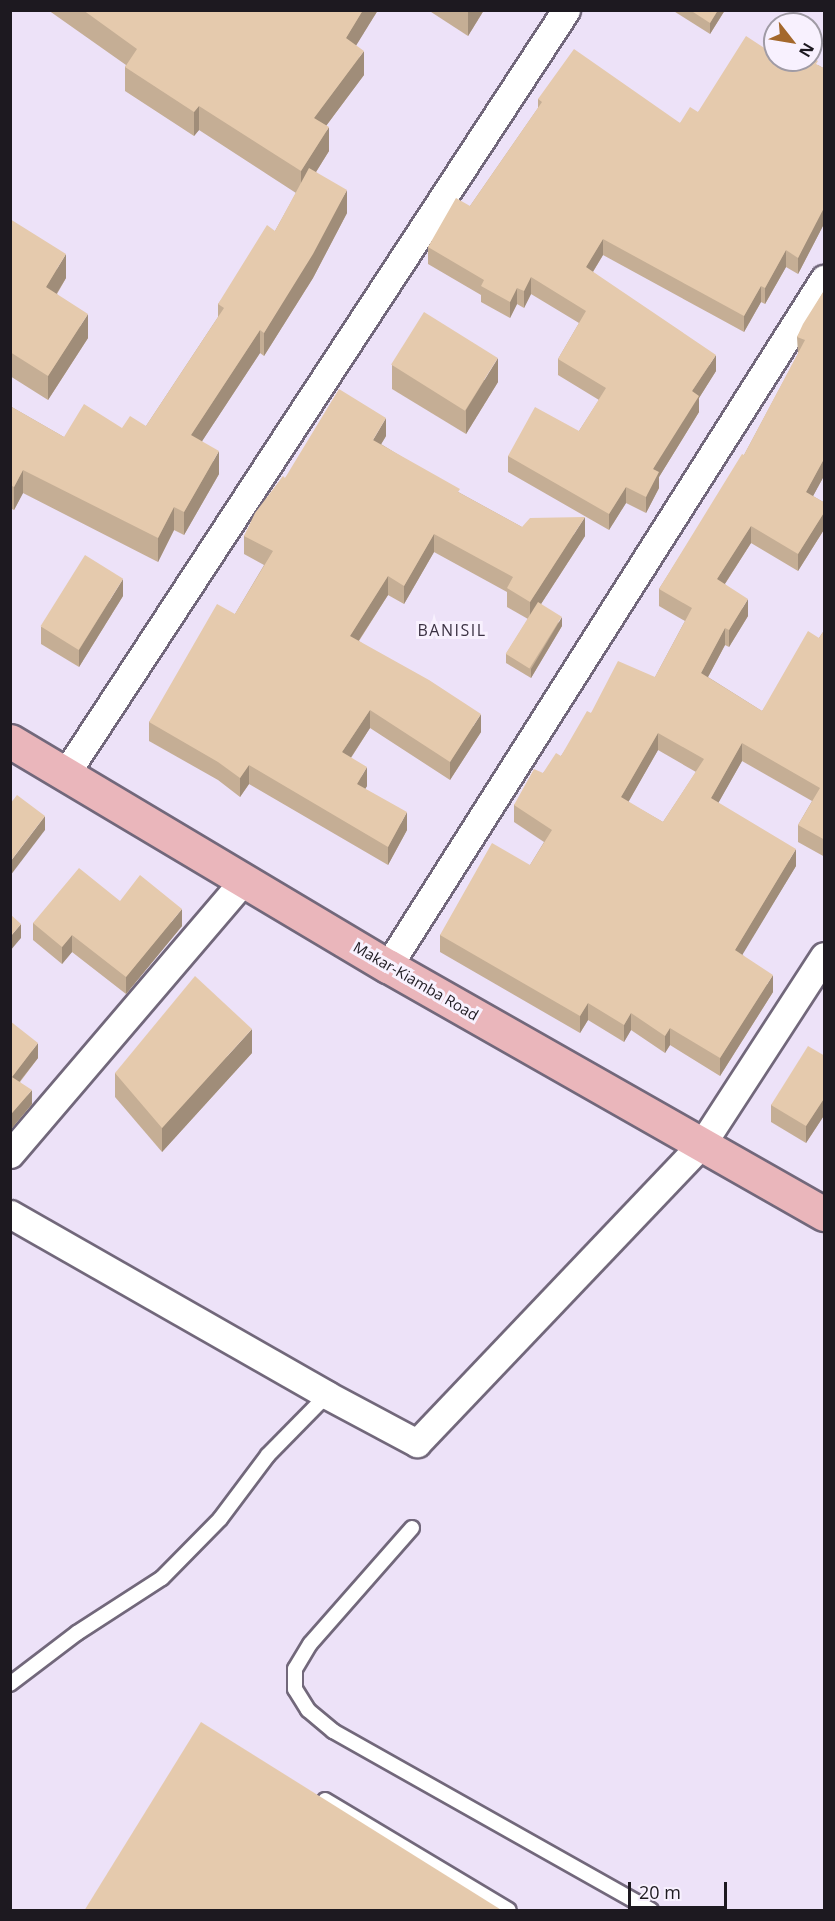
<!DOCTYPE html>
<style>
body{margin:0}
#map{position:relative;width:835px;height:1921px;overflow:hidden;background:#ede2f8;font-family:"Open Sans",sans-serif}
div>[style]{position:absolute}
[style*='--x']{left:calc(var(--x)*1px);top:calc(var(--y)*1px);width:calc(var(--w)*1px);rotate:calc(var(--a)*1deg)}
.roads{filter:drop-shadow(2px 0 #72687b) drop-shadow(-2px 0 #72687b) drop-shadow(0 2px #72687b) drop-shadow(0 -2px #72687b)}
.lane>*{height:14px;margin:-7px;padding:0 7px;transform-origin:7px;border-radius:7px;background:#fff}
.street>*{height:27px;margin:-13.5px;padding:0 13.5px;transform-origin:13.5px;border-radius:13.5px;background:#fff}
.primary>*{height:33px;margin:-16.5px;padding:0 16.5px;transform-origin:16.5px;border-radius:16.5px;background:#eab6bb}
.wall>*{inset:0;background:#c5ae95}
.shaded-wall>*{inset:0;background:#a08d79}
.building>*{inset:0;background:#e5caad;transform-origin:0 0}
span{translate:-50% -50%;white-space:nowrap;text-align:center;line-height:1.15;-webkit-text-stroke:6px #f8f1fe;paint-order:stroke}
.street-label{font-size:15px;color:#1d1920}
.neighbourhood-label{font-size:16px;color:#3b3243;letter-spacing:1.5px}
.frame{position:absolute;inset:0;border:12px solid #1d1920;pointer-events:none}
.north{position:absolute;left:763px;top:12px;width:60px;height:60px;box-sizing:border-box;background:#f8f1fe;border:2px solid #a09ba5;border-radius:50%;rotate:121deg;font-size:16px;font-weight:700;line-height:24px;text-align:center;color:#1d1920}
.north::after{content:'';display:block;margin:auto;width:21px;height:27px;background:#a4682b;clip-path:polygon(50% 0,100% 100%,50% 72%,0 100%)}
.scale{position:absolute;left:628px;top:1882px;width:99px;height:27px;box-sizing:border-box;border:3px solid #1d1920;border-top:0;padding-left:8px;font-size:18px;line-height:21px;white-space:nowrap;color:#1d1920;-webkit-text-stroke:4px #f8f1fe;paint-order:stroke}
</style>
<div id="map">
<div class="roads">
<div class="lane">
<i style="--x:412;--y:1528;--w:154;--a:131.3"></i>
<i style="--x:310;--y:1644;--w:29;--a:121"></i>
<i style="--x:295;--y:1669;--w:20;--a:90"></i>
<i style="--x:295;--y:1689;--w:25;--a:58"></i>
<i style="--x:308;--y:1710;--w:33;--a:40"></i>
<i style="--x:333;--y:1731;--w:365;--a:29.4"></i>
<i style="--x:10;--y:1684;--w:84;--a:-37.3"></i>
<i style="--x:77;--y:1633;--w:101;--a:-32.9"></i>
<i style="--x:162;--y:1578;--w:83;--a:-45.5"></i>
<i style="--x:220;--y:1519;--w:80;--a:-53.1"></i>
<i style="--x:268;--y:1455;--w:84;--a:-45.5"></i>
<i style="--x:325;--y:1800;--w:214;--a:30.9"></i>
</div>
<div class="street">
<i style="--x:66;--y:773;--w:912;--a:-56.76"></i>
<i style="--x:388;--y:966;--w:814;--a:-57.6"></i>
<i style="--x:10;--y:1154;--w:360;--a:-49.5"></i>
<i style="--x:10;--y:1214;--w:365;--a:29.7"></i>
<i style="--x:327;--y:1395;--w:102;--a:28.1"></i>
<i style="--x:417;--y:1443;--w:413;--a:-46.4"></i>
<i style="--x:702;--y:1144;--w:224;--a:-57"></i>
</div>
<div class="primary">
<i style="--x:10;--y:741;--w:440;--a:30.8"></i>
<i style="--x:388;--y:966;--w:502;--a:29.63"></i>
</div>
</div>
<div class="wall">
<i style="clip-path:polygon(48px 10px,378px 10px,356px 45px,364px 75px,326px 126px,329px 151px,316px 172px,347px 213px,313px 278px,264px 356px,260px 353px,202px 441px,219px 474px,184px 535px,174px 530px,158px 562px,23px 493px,14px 510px,10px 508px,10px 406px,64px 437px,122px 428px,146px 426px,218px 317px,218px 304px,275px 231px,296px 193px,199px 130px,194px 136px,125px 91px,125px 67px,126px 65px)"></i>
<i style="clip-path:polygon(428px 10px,484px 10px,468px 36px)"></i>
<i style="clip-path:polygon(672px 10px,725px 10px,710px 34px)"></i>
<i style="clip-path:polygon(775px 60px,818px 65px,825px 69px,825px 222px,798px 274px,786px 267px,765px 304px,761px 302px,744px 332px,603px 255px,593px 272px,716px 371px,699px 398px,699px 412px,659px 477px,659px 488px,646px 513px,626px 503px,609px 530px,508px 472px,508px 456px,579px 431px,599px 400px,558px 375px,558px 359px,579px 323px,531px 294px,524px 308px,517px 304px,510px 318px,481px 302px,481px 295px,428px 264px,428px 247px,470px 206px,538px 108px,538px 99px,680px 123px,698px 112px)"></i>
<i style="clip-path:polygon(10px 219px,66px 278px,57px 294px,88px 338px,48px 400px,10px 376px)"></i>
<i style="clip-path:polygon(evenodd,825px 289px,825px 474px,813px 496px,825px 503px,825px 528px,798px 571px,751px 543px,725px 584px,748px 616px,729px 647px,725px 645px,708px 677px,762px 711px,819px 638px,825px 629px,825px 857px,798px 842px,798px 825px,812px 801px,742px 761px,718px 803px,796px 866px,742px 954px,773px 992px,720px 1076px,670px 1045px,665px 1053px,631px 1030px,624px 1042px,588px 1020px,580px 1033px,440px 952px,440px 935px,530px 865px,544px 842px,514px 822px,514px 805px,543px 773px,561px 756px,591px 713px,655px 677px,685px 621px,659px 606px,659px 589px,744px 455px,798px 354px,797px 337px,825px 289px,658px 750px,696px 772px,663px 822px,628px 802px,658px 750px)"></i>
<i style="clip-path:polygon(392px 365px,498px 382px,466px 434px,392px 389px)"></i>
<i style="clip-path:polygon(386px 436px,381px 444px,460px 493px,522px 527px,585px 536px,541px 604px,562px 626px,531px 678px,506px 663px,506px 654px,528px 619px,507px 607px,507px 592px,434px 552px,404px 604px,388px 595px,359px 641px,481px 732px,450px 780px,370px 728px,351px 758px,367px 786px,365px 789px,407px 830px,388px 865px,249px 784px,240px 797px,218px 780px,149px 741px,149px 722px,235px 614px,264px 565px,244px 554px,244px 536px,285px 478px)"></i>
<i style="clip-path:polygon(123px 596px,79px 667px,41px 644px,41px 627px)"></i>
<i style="clip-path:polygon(120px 901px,182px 926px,126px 994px,72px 952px,62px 964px,33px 940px,33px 923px)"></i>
<i style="clip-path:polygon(10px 1021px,38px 1058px,20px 1082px,32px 1104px,12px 1128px,10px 1127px)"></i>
<i style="clip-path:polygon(252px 1053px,162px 1152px,115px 1097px,115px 1073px)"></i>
<i style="clip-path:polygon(825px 1056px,825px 1114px,806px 1143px,771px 1122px,771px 1105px)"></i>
</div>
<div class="shaded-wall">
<i style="clip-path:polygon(363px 10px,378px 10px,346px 62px,346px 38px)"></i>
<i style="clip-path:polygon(469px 10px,484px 10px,468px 36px,468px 12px)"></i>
<i style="clip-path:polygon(718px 10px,725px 10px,710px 34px,710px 23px)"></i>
<i style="clip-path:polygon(364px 51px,364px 75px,314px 142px,314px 118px)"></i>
<i style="clip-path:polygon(199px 106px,199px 130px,194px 136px,194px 112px)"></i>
<i style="clip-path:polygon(329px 127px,329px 151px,301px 196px,301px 171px)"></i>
<i style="clip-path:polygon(347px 190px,347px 213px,313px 278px,264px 356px,264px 333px)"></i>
<i style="clip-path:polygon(825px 200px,825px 222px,798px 274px,798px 258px)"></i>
<i style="clip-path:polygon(603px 239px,603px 255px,586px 283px,586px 267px)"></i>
<i style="clip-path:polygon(786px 250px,786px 267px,765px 304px,765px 288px)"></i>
<i style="clip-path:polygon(66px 254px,66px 278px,46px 311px,46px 287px)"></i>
<i style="clip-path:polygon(531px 277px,531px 294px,524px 308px,524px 291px)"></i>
<i style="clip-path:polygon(761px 286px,761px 302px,744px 332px,744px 316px)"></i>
<i style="clip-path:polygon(517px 288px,517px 304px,510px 318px,510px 302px)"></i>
<i style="clip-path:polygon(88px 314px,88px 338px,48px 400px,48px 376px)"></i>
<i style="clip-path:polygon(260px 330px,260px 353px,191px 458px,191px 435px)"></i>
<i style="clip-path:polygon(716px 355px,716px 371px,699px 398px,699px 412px,659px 477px,659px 488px,646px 513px,646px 497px,653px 469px,692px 391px)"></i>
<i style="clip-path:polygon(498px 358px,498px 382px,466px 434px,466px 410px)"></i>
<i style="clip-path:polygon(386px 418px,386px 436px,373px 458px,373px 440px)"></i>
<i style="clip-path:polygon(219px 451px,219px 474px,184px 535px,184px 512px)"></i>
<i style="clip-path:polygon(825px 457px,825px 474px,806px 509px,806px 492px)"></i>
<i style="clip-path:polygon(23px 470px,23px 493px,14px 510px,14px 487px)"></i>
<i style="clip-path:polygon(626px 487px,626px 503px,609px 530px,609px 514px)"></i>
<i style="clip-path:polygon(174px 507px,174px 530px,158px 562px,158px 538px)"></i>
<i style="clip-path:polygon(825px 511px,825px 528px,798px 571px,798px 554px)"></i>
<i style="clip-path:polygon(585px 517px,585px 536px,530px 621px,530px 602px)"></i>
<i style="clip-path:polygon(751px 526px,751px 543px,717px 596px,717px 579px)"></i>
<i style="clip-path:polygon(434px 534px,434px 552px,404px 604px,404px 586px)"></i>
<i style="clip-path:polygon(388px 576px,388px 595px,350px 654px,350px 636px)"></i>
<i style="clip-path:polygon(123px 579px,123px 596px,79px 667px,79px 650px)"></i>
<i style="clip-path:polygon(748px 599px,748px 616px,729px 647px,729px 630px)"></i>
<i style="clip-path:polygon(562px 617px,562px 626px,531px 678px,531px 669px)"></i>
<i style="clip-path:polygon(725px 628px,725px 645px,701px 690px,701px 673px)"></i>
<i style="clip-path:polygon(370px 710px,370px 728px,342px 771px,342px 752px)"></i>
<i style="clip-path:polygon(481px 714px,481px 732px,450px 780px,450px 762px)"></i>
<i style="clip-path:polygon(658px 733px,658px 750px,621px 815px,621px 797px)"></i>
<i style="clip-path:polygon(742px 743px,742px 761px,711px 816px,711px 798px)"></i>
<i style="clip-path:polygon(249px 765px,249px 784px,240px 797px,240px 778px)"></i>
<i style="clip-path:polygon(367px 767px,367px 786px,357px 802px,357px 784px)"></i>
<i style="clip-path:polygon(407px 812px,407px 830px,388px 865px,388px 847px)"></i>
<i style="clip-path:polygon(45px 816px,45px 830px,10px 876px,10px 862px)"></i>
<i style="clip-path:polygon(796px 849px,796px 866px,735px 967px,735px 950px)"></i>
<i style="clip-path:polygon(182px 909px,182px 926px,126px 994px,126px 977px)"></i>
<i style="clip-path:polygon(21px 924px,21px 938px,10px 951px,10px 937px)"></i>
<i style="clip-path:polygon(72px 935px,72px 952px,62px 964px,62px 947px)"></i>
<i style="clip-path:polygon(773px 975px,773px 992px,720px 1076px,720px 1058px)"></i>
<i style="clip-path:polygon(588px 1003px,588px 1020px,580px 1033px,580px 1016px)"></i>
<i style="clip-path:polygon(631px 1013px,631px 1030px,624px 1042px,624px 1025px)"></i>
<i style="clip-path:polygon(670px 1028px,670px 1045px,665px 1053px,665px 1036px)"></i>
<i style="clip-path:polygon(252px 1029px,252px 1053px,162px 1152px,162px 1128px)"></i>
<i style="clip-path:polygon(38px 1043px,38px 1058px,12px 1091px,12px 1077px)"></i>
<i style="clip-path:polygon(32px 1090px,32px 1104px,12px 1128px,12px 1113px)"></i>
<i style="clip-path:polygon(825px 1097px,825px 1114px,806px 1143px,806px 1126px)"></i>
</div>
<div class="building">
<i style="clip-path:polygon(83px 10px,363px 10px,346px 38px,364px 51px,314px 118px,329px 127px,301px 171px,199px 106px,194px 112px,125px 67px,137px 49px)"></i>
<i style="clip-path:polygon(690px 10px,718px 10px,710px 23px)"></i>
<i style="clip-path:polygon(746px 36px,775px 55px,775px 60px,811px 60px,811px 57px,818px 61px,816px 64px,825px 69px,825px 200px,823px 202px,825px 202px,825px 206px,798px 258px,786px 250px,765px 288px,761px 286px,744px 316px,603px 239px,586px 267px,716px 355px,692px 391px,699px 396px,653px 469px,659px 472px,646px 497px,626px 487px,609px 514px,508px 456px,535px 407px,579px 431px,606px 388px,558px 359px,586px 311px,531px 277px,524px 291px,517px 288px,510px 302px,481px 286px,484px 280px,428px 247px,456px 198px,470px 206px,542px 102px,538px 99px,574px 49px,680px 123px,690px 107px,698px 112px)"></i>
<i style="clip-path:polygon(309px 168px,347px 190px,313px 254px,264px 333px,260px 330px,191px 435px,219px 451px,184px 512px,174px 507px,158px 538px,23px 470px,14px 487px,10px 485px,10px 406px,64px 437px,84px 404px,122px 428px,130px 416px,146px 426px,224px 308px,218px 304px,267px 225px,275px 231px)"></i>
<i style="clip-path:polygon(10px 219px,66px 254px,46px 287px,88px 314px,48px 376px,10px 352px)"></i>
<i style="clip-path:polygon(evenodd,825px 289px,825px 457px,806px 492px,825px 503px,825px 511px,798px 554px,751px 526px,717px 579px,748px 599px,729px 630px,725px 628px,701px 673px,762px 711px,808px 631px,819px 638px,825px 629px,825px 840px,798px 825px,820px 788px,742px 743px,711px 798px,796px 849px,735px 950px,773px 975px,720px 1058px,670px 1028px,665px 1036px,631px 1013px,624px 1025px,588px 1003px,580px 1016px,440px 935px,492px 843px,530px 865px,552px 830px,514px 805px,534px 769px,543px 773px,556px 753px,561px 756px,587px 711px,591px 713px,618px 661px,655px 677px,692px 608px,659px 589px,742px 454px,744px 455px,805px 340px,797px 337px,803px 324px,825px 289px,658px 733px,704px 759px,663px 822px,621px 797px,658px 733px)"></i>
<i style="left:424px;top:312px;width:87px;height:62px;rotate:32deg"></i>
<i style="clip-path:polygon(339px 389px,386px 418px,373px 440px,460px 489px,458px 492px,522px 527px,530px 518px,585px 517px,530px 602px,507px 588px,513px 577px,434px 534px,404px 586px,388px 576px,350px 636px,429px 680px,481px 714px,450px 762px,370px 710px,342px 752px,367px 767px,357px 784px,407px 812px,388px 847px,249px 765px,240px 778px,218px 762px,149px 722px,217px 604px,235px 614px,273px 551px,244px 536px,255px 513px,283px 476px,285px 478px)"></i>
<i style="left:85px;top:555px;width:45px;height:84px;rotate:32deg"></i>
<i style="left:538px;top:602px;width:28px;height:61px;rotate:32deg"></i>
<i style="clip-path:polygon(17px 795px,45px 816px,10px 862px,10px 804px)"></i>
<i style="clip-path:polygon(79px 868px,120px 901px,140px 875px,182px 909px,126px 977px,72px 935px,62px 947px,33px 923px)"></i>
<i style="clip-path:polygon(10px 914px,21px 924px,10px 937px)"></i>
<i style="clip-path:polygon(195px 976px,252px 1029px,162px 1128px,115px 1073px)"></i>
<i style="clip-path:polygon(10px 1021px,38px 1043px,12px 1077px,32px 1090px,12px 1113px,10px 1112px)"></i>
<i style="clip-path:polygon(808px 1046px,825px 1056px,825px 1097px,806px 1126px,771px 1105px)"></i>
<i style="clip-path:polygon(201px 1722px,503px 1911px,84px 1911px)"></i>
</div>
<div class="street-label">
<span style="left:416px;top:981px;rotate:30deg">Makar-Kiamba Road</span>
</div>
<div class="neighbourhood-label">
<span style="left:452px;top:630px">BANISIL</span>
</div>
<div class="frame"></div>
<div class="north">N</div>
<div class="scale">20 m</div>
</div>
